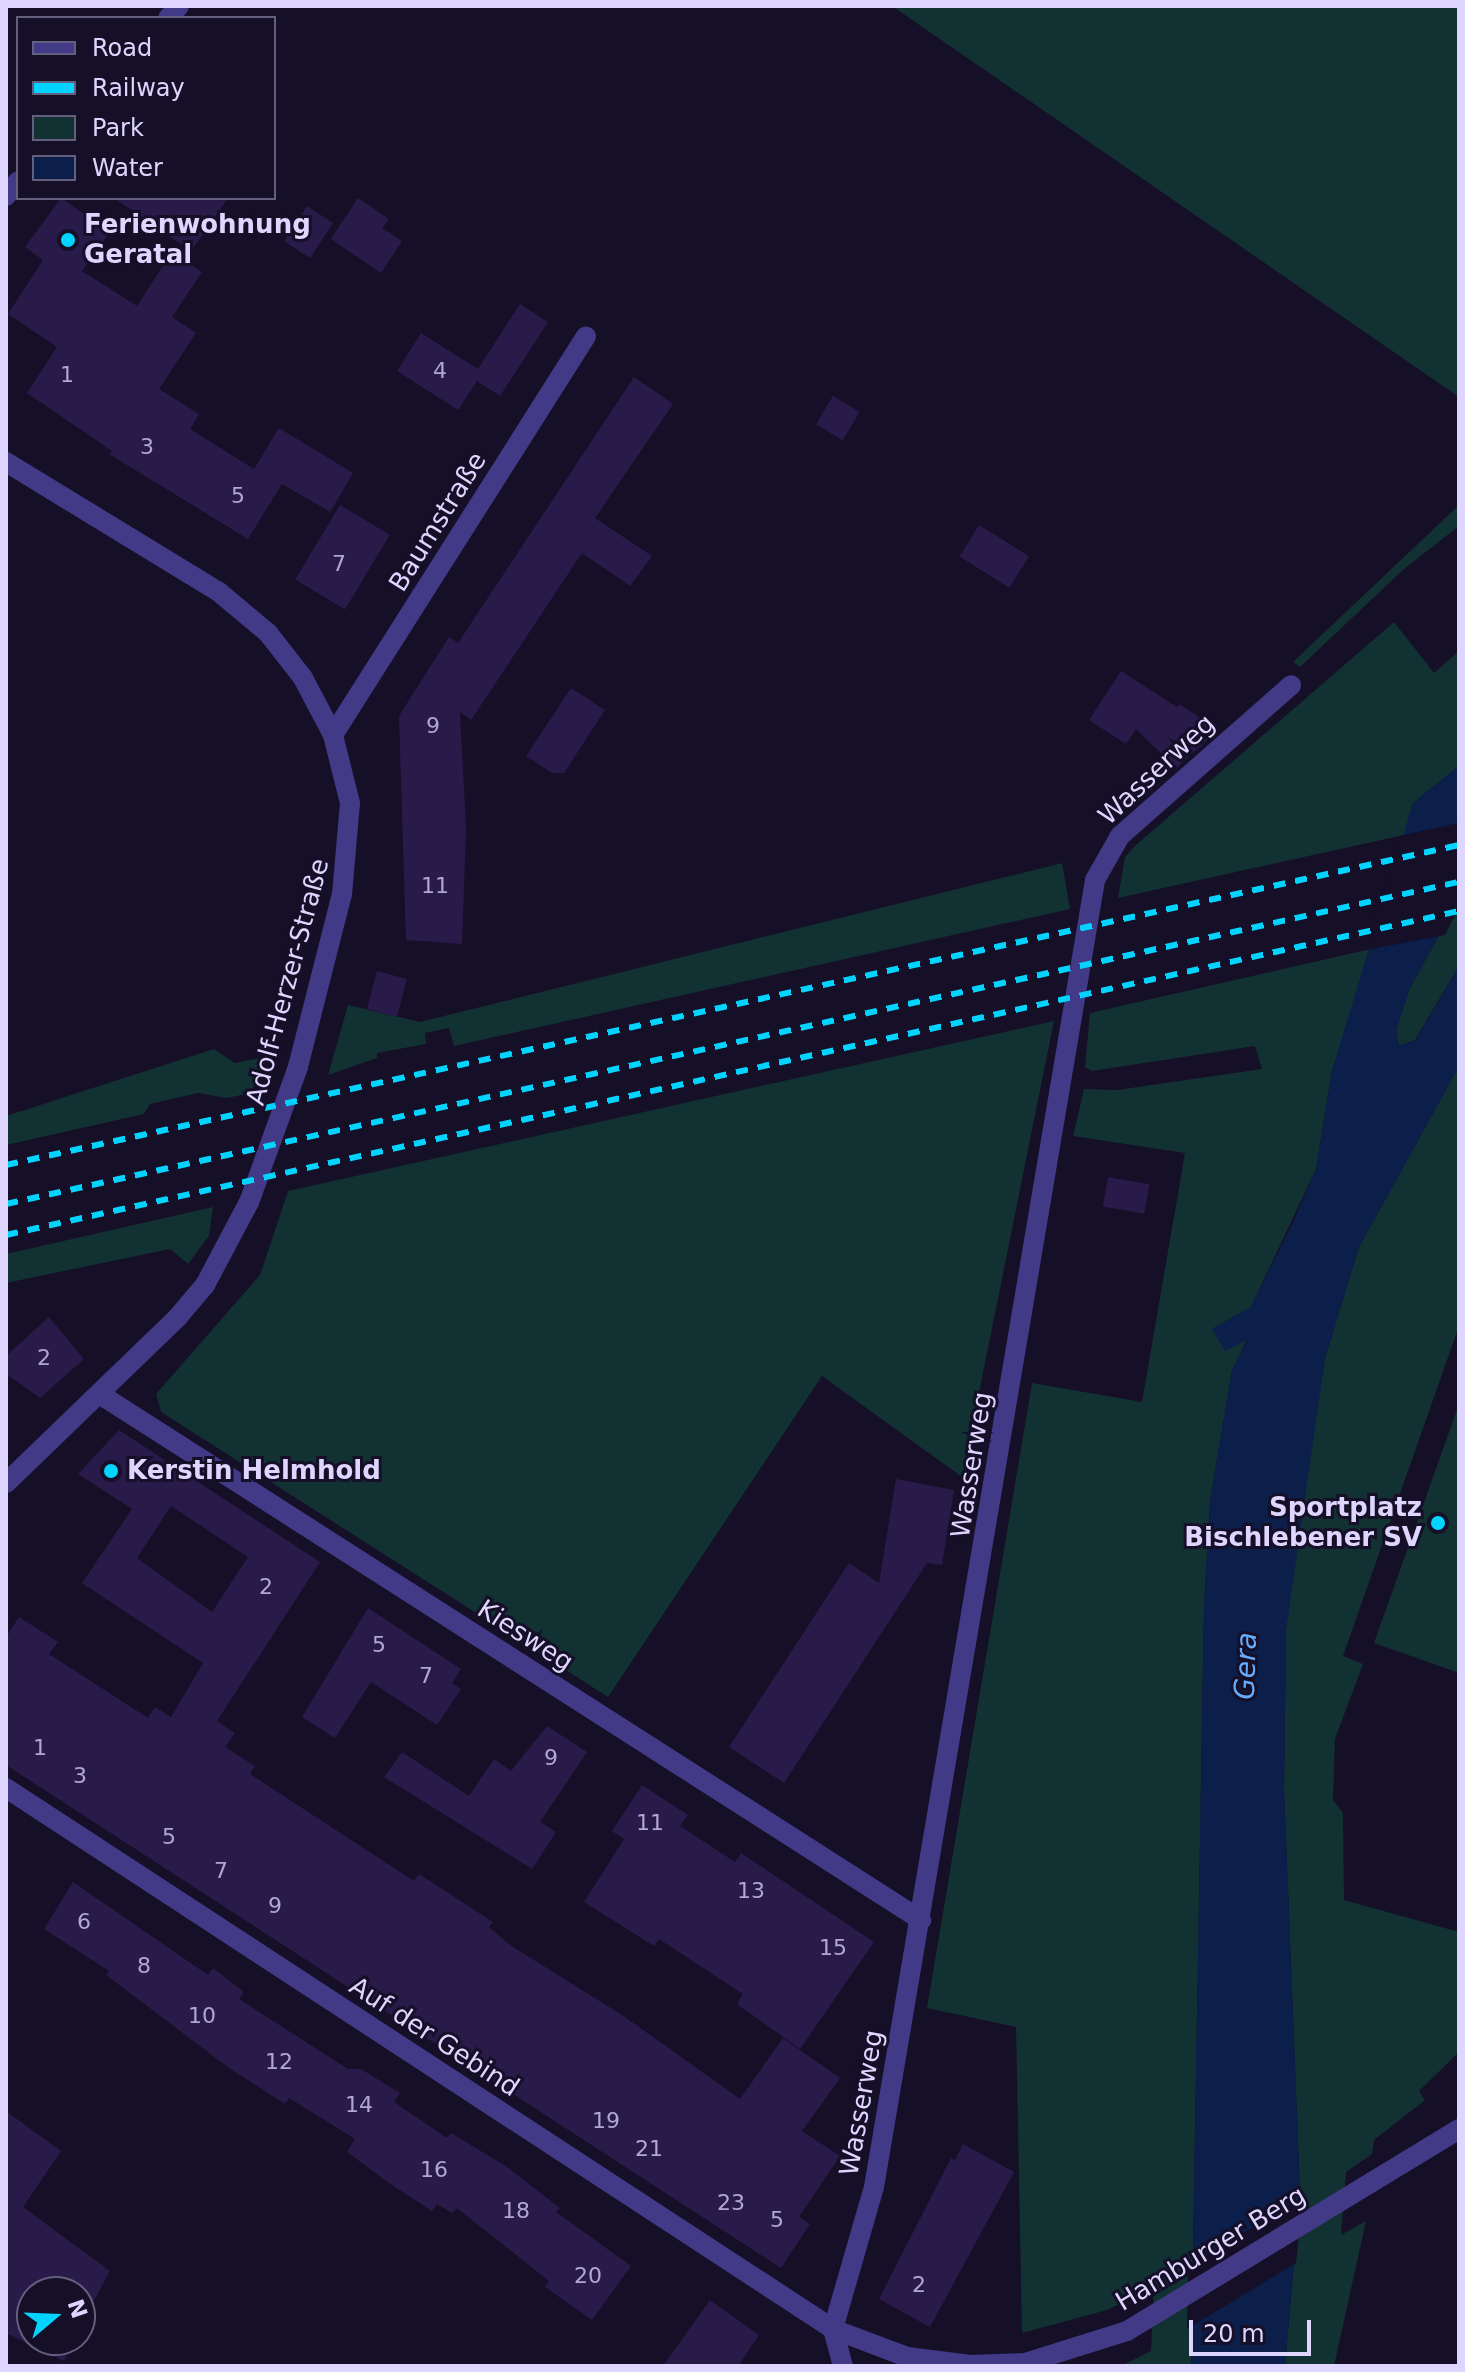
<!DOCTYPE html>
<meta charset="utf-8">
<style>
body{margin:0}
#map{position:relative;width:1465px;height:2372px;overflow:hidden;background:#150f28;font-family:"DejaVu Sans",sans-serif}
div>[style]{position:absolute}
[style*='--x']{left:calc(var(--x)*1px);top:calc(var(--y)*1px);width:calc(var(--w)*1px);rotate:calc(var(--a)*1deg)}
.green>*{inset:0;background:#123132}
.water>*{inset:0;background:#0c1f4a}
.pier>*{inset:0;background:#150f28}
.building>*{inset:0;background:#281b49;transform-origin:0 0}
.minor>*{height:20px;margin:-10px;padding:0 10px;transform-origin:10px;border-radius:10px;background:#433a87}
.tertiary>*{height:20px;margin:-10px;padding:0 10px;transform-origin:10px;border-radius:10px;background:#433a87}
.rail>*{height:6px;margin-top:-3px;transform-origin:0;background:repeating-linear-gradient(90deg,#02d4ff 0 12px,transparent 0 22px)}
.dots>*{width:22px;height:22px;translate:-50% -50%;box-sizing:border-box;border:4px solid #150f28;border-radius:50%}
span{translate:-50% -50%;white-space:nowrap;text-align:center;line-height:1.15;-webkit-text-stroke:6px #150f28;paint-order:stroke}
.number-label{font-size:22px;color:#b0a7d2}
.number-label span{-webkit-text-stroke-width:0}
.poi-label{font-size:26px;color:#ded6ff;font-weight:700}
.left{translate:0 -50%;text-align:left}
.right{translate:-100% -50%;text-align:right}
.street-label{font-size:26px;color:#ded6ff}
.water-label{font-size:28px;color:#64acff;font-style:italic}
.frame{position:absolute;inset:0;border:8px solid #ded6ff;pointer-events:none}
.legend{position:absolute;left:16px;top:16px;width:260px;height:184px;box-sizing:border-box;background:#150f28;border:2px solid #655f7e;margin:0;padding:10px 14px;list-style:none;font-size:24px;color:#ded6ff}
.legend li{display:flex;align-items:center;gap:16px;height:40px}
.legend b{width:40px;border:2px solid #655f7e}
.north{position:absolute;left:16px;top:2276px;width:80px;height:80px;box-sizing:border-box;background:#150f28;border:2px solid #655f7e;border-radius:50%;rotate:71deg;font-size:22px;font-weight:700;line-height:32px;text-align:center;color:#ded6ff}
.north::after{content:'';display:block;margin:auto;width:28px;height:36px;background:#02d4ff;clip-path:polygon(50% 0,100% 100%,50% 72%,0 100%)}
.scale{position:absolute;left:1189px;top:2320px;width:122px;height:36px;box-sizing:border-box;border:4px solid #ded6ff;border-top:0;padding-left:10px;font-size:24px;line-height:28px;white-space:nowrap;color:#ded6ff;-webkit-text-stroke:6px #150f28;paint-order:stroke}
</style>
<div id="map">
<div class="green">
<i style="clip-path:polygon(892px 6px,1459px 6px,1459px 397px)"></i>
<i style="clip-path:polygon(1459px 505px,1459px 526px,1404px 569px,1300px 667px,1293px 662px)"></i>
<i style="clip-path:polygon(1394px 622px,1434px 673px,1459px 651px,1459px 766px,1413px 803px,1404px 835px,1118px 898px,1125px 857px,1136px 845px)"></i>
<i style="clip-path:polygon(1062px 863px,1070px 909px,454px 1046px,449px 1028px,425px 1033px,426px 1044px,377px 1053px,377px 1058px,328px 1075px,348px 1005px,420px 1022px)"></i>
<i style="clip-path:polygon(1459px 899px,1459px 966px,1415px 1040px,1399px 1046px,1396px 1030px,1410px 988px)"></i>
<i style="clip-path:polygon(1371px 949px,1332px 1071px,1316px 1169px,1251px 1307px,1212px 1329px,1247px 1339px,1232px 1371px,1210px 1501px,1204px 1608px,1191px 2366px,1121px 2366px,1151px 2351px,1154px 2287px,1107px 2310px,1022px 2333px,1016px 2027px,927px 2008px,1032px 1383px,1142px 1402px,1185px 1153px,1073px 1136px,1084px 1089px,1117px 1090px,1262px 1069px,1255px 1046px,1092px 1071px,1085px 1067px,1090px 1013px)"></i>
<i style="clip-path:polygon(1054px 1021px,962px 1477px,822px 1376px,608px 1697px,161px 1412px,156px 1394px,260px 1275px,288px 1191px)"></i>
<i style="clip-path:polygon(214px 1049px,235px 1063px,265px 1057px,251px 1093px,227px 1098px,198px 1093px,150px 1104px,144px 1114px,6px 1145px,6px 1116px)"></i>
<i style="clip-path:polygon(1459px 1066px,1459px 1326px,1343px 1656px,1363px 1664px,1335px 1739px,1333px 1800px,1343px 1813px,1344px 1900px,1459px 1932px,1459px 2052px,1419px 2091px,1425px 2100px,1374px 2140px,1372px 2154px,1346px 2172px,1341px 2235px,1366px 2221px,1334px 2366px,1285px 2366px,1300px 2193px,1284px 1789px,1286px 1630px,1301px 1503px,1325px 1358px,1359px 1247px)"></i>
<i style="clip-path:polygon(213px 1207px,209px 1236px,188px 1264px,170px 1249px,6px 1283px,6px 1254px)"></i>
<i style="clip-path:polygon(1459px 1404px,1459px 1673px,1374px 1643px)"></i>
</div>
<div class="water">
<i style="clip-path:polygon(1459px 766px,1459px 899px,1410px 988px,1396px 1030px,1399px 1046px,1416px 1040px,1459px 966px,1459px 1066px,1359px 1247px,1325px 1358px,1286px 1630px,1284px 1789px,1300px 2193px,1285px 2366px,1191px 2366px,1204px 1608px,1210px 1501px,1232px 1371px,1247px 1340px,1225px 1351px,1212px 1329px,1251px 1307px,1294px 1220px,1316px 1169px,1332px 1071px,1413px 803px)"></i>
</div>
<div class="pier">
<i style="clip-path:polygon(1459px 823px,1459px 907px,1445px 935px,1366px 950px,1399px 836px)"></i>
<i style="clip-path:polygon(1303px 2197px,1296px 2263px,1187px 2329px,1188px 2266px)"></i>
</div>
<div class="building">
<i style="clip-path:polygon(61px 198px,110px 232px,82px 271px,137px 306px,172px 252px,202px 272px,172px 317px,196px 333px,159px 389px,199px 414px,190px 429px,254px 469px,279px 428px,353px 473px,330px 512px,282px 484px,248px 539px,109px 454px,112px 451px,27px 393px,57px 347px,8px 314px,43px 260px,25px 247px)"></i>
<i style="clip-path:polygon(114px 198px,228px 198px,191px 251px)"></i>
<i style="clip-path:polygon(358px 198px,389px 219px,382px 228px,402px 241px,381px 273px,331px 239px)"></i>
<i style="left:307px;top:206px;width:31px;height:42px;rotate:33deg"></i>
<i style="clip-path:polygon(520px 304px,548px 322px,500px 396px,477px 381px,458px 410px,397px 371px,421px 333px,478px 369px)"></i>
<i style="clip-path:polygon(634px 377px,673px 404px,595px 518px,652px 556px,630px 586px,582px 553px,471px 720px,460px 712px,466px 829px,462px 944px,406px 940px,399px 716px,449px 637px,458px 643px)"></i>
<i style="left:833px;top:396px;width:31px;height:33px;rotate:31deg"></i>
<i style="left:340px;top:505px;width:58px;height:87px;rotate:31deg"></i>
<i style="left:979px;top:525px;width:59px;height:37px;rotate:32deg"></i>
<i style="clip-path:polygon(1121px 671px,1177px 707px,1179px 704px,1219px 730px,1176px 768px,1136px 729px,1126px 744px,1089px 720px)"></i>
<i style="clip-path:polygon(571px 688px,605px 710px,564px 773px,552px 773px,526px 756px)"></i>
<i style="left:377px;top:971px;width:31px;height:39px;rotate:15deg"></i>
<i style="left:1108px;top:1177px;width:42px;height:30px;rotate:10deg"></i>
<i style="clip-path:polygon(49px 1317px,84px 1359px,40px 1398px,6px 1374px,6px 1356px)"></i>
<i style="clip-path:polygon(evenodd,119px 1430px,320px 1562px,217px 1721px,235px 1733px,225px 1747px,255px 1766px,250px 1774px,414px 1881px,419px 1874px,493px 1922px,489px 1927px,510px 1945px,622px 2015px,740px 2099px,783px 2038px,840px 2078px,802px 2131px,840px 2156px,799px 2217px,810px 2224px,781px 2268px,6px 1765px,6px 1637px,19px 1617px,58px 1642px,49px 1654px,148px 1718px,155px 1707px,171px 1717px,203px 1663px,82px 1583px,132px 1509px,78px 1474px,119px 1430px,171px 1506px,248px 1557px,212px 1612px,137px 1558px,171px 1506px)"></i>
<i style="clip-path:polygon(896px 1479px,954px 1490px,942px 1565px,927px 1563px,784px 1783px,729px 1747px,849px 1563px,879px 1583px)"></i>
<i style="clip-path:polygon(368px 1608px,461px 1669px,452px 1683px,461px 1689px,437px 1725px,371px 1682px,335px 1738px,302px 1717px)"></i>
<i style="clip-path:polygon(547px 1726px,587px 1752px,540px 1822px,556px 1832px,532px 1869px,384px 1777px,402px 1752px,469px 1796px,494px 1759px,511px 1771px)"></i>
<i style="clip-path:polygon(642px 1785px,688px 1815px,680px 1826px,735px 1862px,741px 1853px,874px 1942px,800px 2049px,737px 2004px,743px 1994px,659px 1939px,654px 1946px,584px 1902px,624px 1839px,612px 1831px)"></i>
<i style="clip-path:polygon(73px 1882px,208px 1975px,213px 1968px,244px 1992px,239px 1999px,348px 2069px,361px 2069px,400px 2093px,394px 2102px,447px 2138px,451px 2133px,507px 2167px,560px 2208px,556px 2212px,631px 2266px,592px 2320px,545px 2287px,549px 2281px,457px 2208px,452px 2213px,437px 2204px,432px 2211px,392px 2185px,347px 2152px,355px 2139px,289px 2098px,285px 2104px,229px 2068px,106px 1975px,109px 1971px,44px 1929px)"></i>
<i style="clip-path:polygon(6px 2111px,61px 2151px,23px 2207px,110px 2271px,80px 2326px,80px 2292px,32px 2292px,32px 2340px,74px 2340px,64px 2361px,6px 2333px)"></i>
<i style="clip-path:polygon(963px 2144px,1014px 2172px,930px 2327px,879px 2299px,951px 2158px,955px 2160px)"></i>
<i style="clip-path:polygon(710px 2300px,759px 2335px,738px 2366px,663px 2366px)"></i>
</div>
<div class="minor">
<i style="--x:6;--y:462;--w:250;--a:31.4"></i>
<i style="--x:219;--y:592;--w:64;--a:39.9"></i>
<i style="--x:268;--y:633;--w:57;--a:52.1"></i>
<i style="--x:303;--y:678;--w:64;--a:62.2"></i>
<i style="--x:333;--y:735;--w:70;--a:76"></i>
<i style="--x:350;--y:803;--w:91;--a:95"></i>
<i style="--x:342;--y:894;--w:179;--a:104.3"></i>
<i style="--x:298;--y:1067;--w:144;--a:109.9"></i>
<i style="--x:249;--y:1202;--w:94;--a:117.9"></i>
<i style="--x:205;--y:1285;--w:42;--a:130.2"></i>
<i style="--x:178;--y:1317;--w:239;--a:136"></i>
<i style="--x:333;--y:735;--w:472;--a:-57.6"></i>
<i style="--x:101;--y:1395;--w:974;--a:32.63"></i>
<i style="--x:6;--y:1788;--w:988;--a:33.19"></i>
<i style="--x:833;--y:2329;--w:79;--a:20.7"></i>
<i style="--x:907;--y:2357;--w:64;--a:7.2"></i>
<i style="--x:970;--y:2365;--w:55;--a:-2.1"></i>
<i style="--x:1025;--y:2363;--w:107;--a:-17.4"></i>
<i style="--x:1127;--y:2331;--w:389;--a:-31.3"></i>
<i style="--x:833;--y:2329;--w:148;--a:-73.9"></i>
<i style="--x:874;--y:2187;--w:1326;--a:-80.4"></i>
<i style="--x:1095;--y:880;--w:51;--a:-60.4"></i>
<i style="--x:1120;--y:836;--w:228;--a:-41.4"></i>
<i style="--x:833;--y:2329;--w:38;--a:75"></i>
</div>
<div class="tertiary">
<i style="--x:168;--y:18;--w:16;--a:-47"></i>
<i style="--x:6;--y:196;--w:19;--a:-51"></i>
</div>
<div class="rail">
<i style="--x:6;--y:1165;--w:1488;--a:-12.42"></i>
<i style="--x:6;--y:1204;--w:1488;--a:-12.5"></i>
<i style="--x:6;--y:1235;--w:1489;--a:-12.57"></i>
</div>
<div class="dots">
<i style="left:68px;top:240px;background:#02d4ff"></i>
<i style="left:111px;top:1471px;background:#02d4ff"></i>
<i style="left:1438px;top:1523px;background:#02d4ff"></i>
</div>
<div class="number-label">
<span style="left:440px;top:371px">4</span>
<span style="left:67px;top:375px">1</span>
<span style="left:147px;top:447px">3</span>
<span style="left:238px;top:496px">5</span>
<span style="left:339px;top:564px">7</span>
<span style="left:433px;top:726px">9</span>
<span style="left:435px;top:886px">11</span>
<span style="left:44px;top:1358px">2</span>
<span style="left:266px;top:1587px">2</span>
<span style="left:379px;top:1645px">5</span>
<span style="left:426px;top:1676px">7</span>
<span style="left:40px;top:1748px">1</span>
<span style="left:551px;top:1758px">9</span>
<span style="left:80px;top:1776px">3</span>
<span style="left:650px;top:1823px">11</span>
<span style="left:169px;top:1837px">5</span>
<span style="left:221px;top:1871px">7</span>
<span style="left:751px;top:1891px">13</span>
<span style="left:275px;top:1906px">9</span>
<span style="left:84px;top:1922px">6</span>
<span style="left:833px;top:1948px">15</span>
<span style="left:144px;top:1966px">8</span>
<span style="left:202px;top:2016px">10</span>
<span style="left:279px;top:2062px">12</span>
<span style="left:359px;top:2105px">14</span>
<span style="left:606px;top:2121px">19</span>
<span style="left:649px;top:2149px">21</span>
<span style="left:434px;top:2170px">16</span>
<span style="left:731px;top:2203px">23</span>
<span style="left:516px;top:2211px">18</span>
<span style="left:777px;top:2220px">5</span>
<span style="left:588px;top:2276px">20</span>
<span style="left:919px;top:2285px">2</span>
</div>
<div class="poi-label">
<span class="left" style="left:84px;top:240px">Ferienwohnung<br>Geratal</span>
<span class="left" style="left:127px;top:1471px">Kerstin Helmhold</span>
<span class="right" style="left:1422px;top:1523px">Sportplatz<br>Bischlebener SV</span>
</div>
<div class="street-label">
<span style="left:438px;top:522px;rotate:-58deg">Baumstraße</span>
<span style="left:1157px;top:770px;rotate:-43deg">Wasserweg</span>
<span style="left:288px;top:982px;rotate:-75deg">Adolf-Herzer-Straße</span>
<span style="left:972px;top:1465px;rotate:-81deg">Wasserweg</span>
<span style="left:525px;top:1636px;rotate:33deg">Kiesweg</span>
<span style="left:434px;top:2037px;rotate:33deg">Auf der Gebind</span>
<span style="left:862px;top:2103px;rotate:-80deg">Wasserweg</span>
<span style="left:1211px;top:2249px;rotate:-31deg">Hamburger Berg</span>
</div>
<div class="water-label">
<span style="left:1246px;top:1666px;rotate:-88deg">Gera</span>
</div>
<div class="frame"></div>
<ul class="legend">
<li><b style="height:10px;background:#433a87"></b>Road</li>
<li><b style="height:10px;background:#02d4ff"></b>Railway</li>
<li><b style="height:22px;background:#123132"></b>Park</li>
<li><b style="height:22px;background:#0c1f4a"></b>Water</li>
</ul>
<div class="north">N</div>
<div class="scale">20 m</div>
</div>
